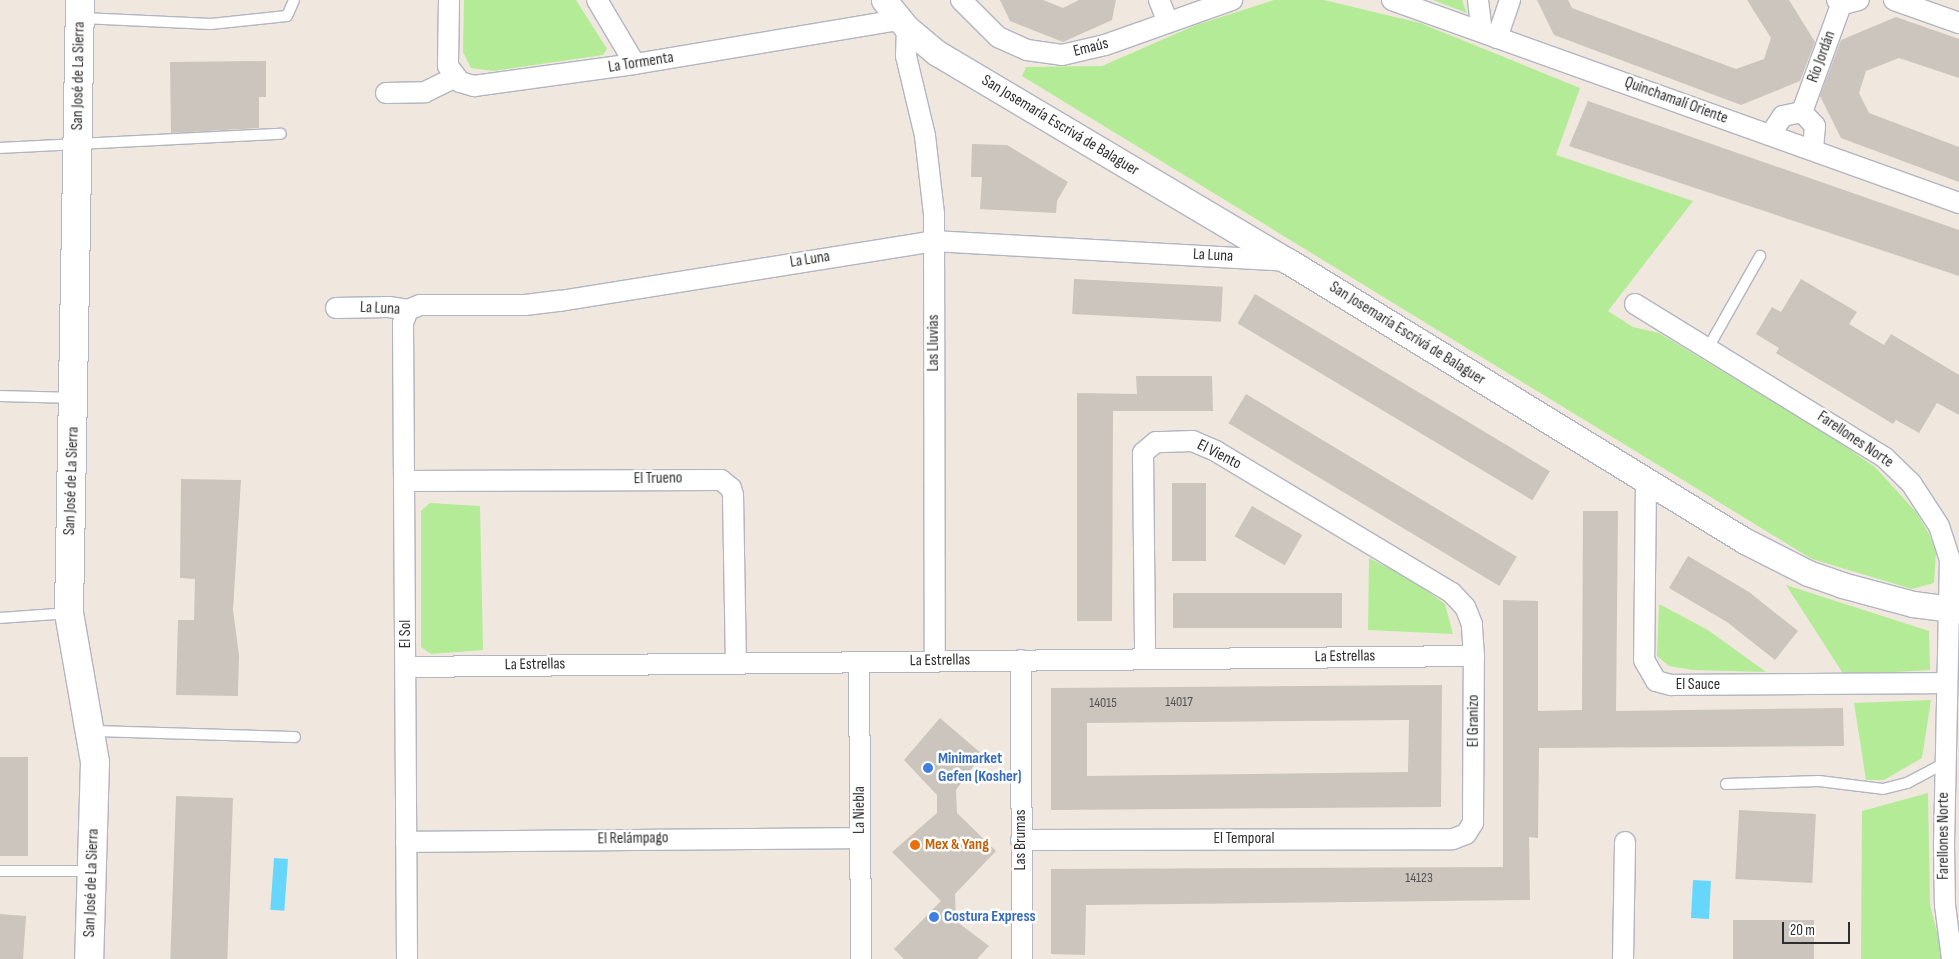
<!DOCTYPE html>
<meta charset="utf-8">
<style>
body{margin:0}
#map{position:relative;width:1959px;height:959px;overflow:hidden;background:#f0e8de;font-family:"Sofia Sans Condensed",sans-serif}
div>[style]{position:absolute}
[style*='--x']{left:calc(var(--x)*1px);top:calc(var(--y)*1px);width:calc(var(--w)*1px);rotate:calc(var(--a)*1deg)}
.green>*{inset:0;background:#b4eb96}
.water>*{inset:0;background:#67d6fc;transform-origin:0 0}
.building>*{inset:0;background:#cbc5be;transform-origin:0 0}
.roads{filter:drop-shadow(1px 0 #b2b5c2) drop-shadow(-1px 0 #b2b5c2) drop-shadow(0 1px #b2b5c2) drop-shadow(0 -1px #b2b5c2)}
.service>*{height:10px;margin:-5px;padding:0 5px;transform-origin:5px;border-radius:5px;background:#fff}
.minor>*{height:20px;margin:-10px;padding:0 10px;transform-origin:10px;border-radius:10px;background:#fff}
.tertiary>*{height:25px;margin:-12.5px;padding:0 12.5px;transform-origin:12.5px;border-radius:12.5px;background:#fff}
.secondary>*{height:28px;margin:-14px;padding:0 14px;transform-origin:14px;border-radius:14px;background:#fff}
.dots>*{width:14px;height:14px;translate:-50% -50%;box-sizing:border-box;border:2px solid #fff;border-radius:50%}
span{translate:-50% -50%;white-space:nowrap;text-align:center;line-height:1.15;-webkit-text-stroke:5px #fff;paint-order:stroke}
.number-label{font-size:14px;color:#545351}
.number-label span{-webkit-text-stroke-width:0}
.street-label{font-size:16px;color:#2d2d2d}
.shop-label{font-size:16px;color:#366cbe;font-weight:700}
.left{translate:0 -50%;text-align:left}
.food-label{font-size:16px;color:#c56008;font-weight:700}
.scale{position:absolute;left:1782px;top:922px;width:68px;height:22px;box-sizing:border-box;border:2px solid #2d2d2d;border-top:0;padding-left:6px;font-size:15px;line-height:18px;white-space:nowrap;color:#2d2d2d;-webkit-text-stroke:4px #fff;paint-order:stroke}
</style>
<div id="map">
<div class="green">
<i style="clip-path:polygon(464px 0,576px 0,607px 49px,603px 55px,493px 71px,471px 68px,463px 52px)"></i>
<i style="clip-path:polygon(1274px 0,1324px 0,1420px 23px,1580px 88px,1556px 155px,1693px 201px,1608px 311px,1633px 327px,1659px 333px,1831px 437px,1875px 467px,1916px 512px,1929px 534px,1936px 552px,1934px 583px,1912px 589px,1812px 559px,1022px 76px,1026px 67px,1102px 66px,1196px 25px)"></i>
<i style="clip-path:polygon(1433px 0,1462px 0,1467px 13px)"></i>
<i style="clip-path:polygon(430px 503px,480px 506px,483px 650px,431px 654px,421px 647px,421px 511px)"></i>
<i style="clip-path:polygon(1369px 558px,1410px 579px,1445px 604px,1453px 634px,1368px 630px)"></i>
<i style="clip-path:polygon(1786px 585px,1929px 631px,1930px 670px,1844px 675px)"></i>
<i style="clip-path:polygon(1659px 604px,1708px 630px,1766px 672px,1693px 670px,1669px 666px,1657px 656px)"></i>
<i style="clip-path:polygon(1931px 700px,1922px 758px,1884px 780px,1866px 780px,1854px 703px)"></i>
<i style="clip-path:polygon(1928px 793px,1930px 905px,1944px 959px,1861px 959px,1862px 811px)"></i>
</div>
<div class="water">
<i style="left:274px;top:858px;width:14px;height:52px;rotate:4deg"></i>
<i style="left:1693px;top:880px;width:18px;height:38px;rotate:3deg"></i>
</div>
<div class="building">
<i style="clip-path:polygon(1000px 0,1043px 0,1063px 8px,1079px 0,1116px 0,1112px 20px,1063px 42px,1010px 21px)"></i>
<i style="clip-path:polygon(1537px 0,1568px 0,1572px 8px,1736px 69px,1764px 59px,1771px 38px,1747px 0,1789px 0,1815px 42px,1800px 81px,1741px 105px,1554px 35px)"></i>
<i style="clip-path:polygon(1896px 17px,1959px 39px,1959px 78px,1899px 58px,1866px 71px,1859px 93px,1869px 113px,1959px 147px,1959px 182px,1841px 138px,1820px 96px,1841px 40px)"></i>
<i style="clip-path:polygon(266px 61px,266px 97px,259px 97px,259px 128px,171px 133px,170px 62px)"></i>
<i style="clip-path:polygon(1588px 101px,1959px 230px,1959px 276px,1569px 146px)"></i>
<i style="clip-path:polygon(972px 144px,1007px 145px,1068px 182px,1057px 201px,1056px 213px,980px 209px,982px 177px,971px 177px)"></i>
<i style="left:1074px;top:279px;width:149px;height:35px;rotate:3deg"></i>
<i style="clip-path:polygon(1801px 279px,1857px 312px,1849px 324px,1884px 345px,1891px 334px,1959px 375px,1959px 415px,1937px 403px,1919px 433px,1896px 420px,1893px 424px,1776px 353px,1779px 348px,1756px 334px,1772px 307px,1781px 312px)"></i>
<i style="left:1255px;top:294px;width:344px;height:34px;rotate:31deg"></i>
<i style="clip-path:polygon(1136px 376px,1212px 376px,1213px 411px,1113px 411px,1112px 621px,1077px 621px,1077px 393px,1137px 394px)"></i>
<i style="left:1246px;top:394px;width:316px;height:34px;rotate:31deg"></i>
<i style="clip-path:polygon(181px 479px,241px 480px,233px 610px,239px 655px,238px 696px,176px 695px,178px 620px,194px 620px,195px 579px,180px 578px)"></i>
<i style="left:1172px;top:483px;width:34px;height:78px"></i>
<i style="left:1252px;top:506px;width:58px;height:35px;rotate:30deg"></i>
<i style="clip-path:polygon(1583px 511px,1618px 511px,1616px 711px,1843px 708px,1844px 746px,1539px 748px,1538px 838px,1529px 837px,1530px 900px,1086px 905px,1085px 955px,1051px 954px,1051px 869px,1503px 867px,1503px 600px,1538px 601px,1538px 711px,1582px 710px)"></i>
<i style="clip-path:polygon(1688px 556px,1749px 592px,1798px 631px,1775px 660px,1727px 622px,1669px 588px)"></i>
<i style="left:1342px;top:593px;width:35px;height:169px;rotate:90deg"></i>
<i style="clip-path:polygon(evenodd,1442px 685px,1441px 807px,1051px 810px,1051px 688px,1442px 685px,1409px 720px,1408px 772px,1087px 776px,1087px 723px,1409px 720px)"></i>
<i style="clip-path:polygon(940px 718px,982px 754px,956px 790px,957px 813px,996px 851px,955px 894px,956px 921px,989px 946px,977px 959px,904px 959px,894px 949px,941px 901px,892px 852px,937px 813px,937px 795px,904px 760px)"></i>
<i style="left:0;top:757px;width:28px;height:99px"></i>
<i style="left:176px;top:796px;width:57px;height:163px;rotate:2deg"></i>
<i style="left:1739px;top:810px;width:77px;height:69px;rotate:3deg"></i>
<i style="clip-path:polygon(0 914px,26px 916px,23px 959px,0 959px)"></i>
<i style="left:1814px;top:920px;width:39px;height:81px;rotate:90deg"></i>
</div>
<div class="roads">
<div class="service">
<i style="--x:82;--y:18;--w:129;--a:2.7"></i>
<i style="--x:211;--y:24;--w:76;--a:-6"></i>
<i style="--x:287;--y:16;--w:17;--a:-66"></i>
<i style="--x:0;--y:148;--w:281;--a:-2.9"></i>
<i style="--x:1708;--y:348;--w:106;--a:-60.5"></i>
<i style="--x:0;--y:396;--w:71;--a:1.6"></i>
<i style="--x:0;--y:618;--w:69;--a:-4.1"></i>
<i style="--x:92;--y:731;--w:203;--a:1.7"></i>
<i style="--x:1726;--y:784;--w:93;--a:-1.8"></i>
<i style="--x:1819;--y:781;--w:64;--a:7.1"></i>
<i style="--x:1883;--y:789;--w:25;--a:-14"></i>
<i style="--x:1907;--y:783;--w:43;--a:-27.8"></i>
<i style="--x:0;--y:871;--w:91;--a:0"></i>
</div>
<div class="minor">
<i style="--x:449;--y:0;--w:66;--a:90.9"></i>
<i style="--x:448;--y:66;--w:20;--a:53"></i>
<i style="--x:460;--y:82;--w:15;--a:16"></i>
<i style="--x:474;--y:86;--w:162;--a:-7.8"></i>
<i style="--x:635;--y:64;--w:268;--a:-9.5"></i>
<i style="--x:597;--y:0;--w:74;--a:59.3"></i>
<i style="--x:961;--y:0;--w:52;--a:45"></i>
<i style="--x:998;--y:37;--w:32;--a:24"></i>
<i style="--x:1027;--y:50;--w:35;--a:8"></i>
<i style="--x:1062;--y:55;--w:44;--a:-13.1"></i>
<i style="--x:1105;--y:45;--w:135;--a:-19.5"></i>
<i style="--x:1159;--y:0;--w:24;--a:68"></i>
<i style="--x:1392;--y:0;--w:602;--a:19.7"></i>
<i style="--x:1478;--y:0;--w:32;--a:83"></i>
<i style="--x:1837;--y:0;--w:10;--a:17"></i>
<i style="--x:1847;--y:3;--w:12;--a:-14"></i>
<i style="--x:1894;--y:0;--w:69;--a:19.5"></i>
<i style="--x:907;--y:28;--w:28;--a:92"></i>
<i style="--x:906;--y:56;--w:82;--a:76.6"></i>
<i style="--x:925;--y:136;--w:79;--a:83.4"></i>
<i style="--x:934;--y:214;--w:447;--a:89.9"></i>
<i style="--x:1497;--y:38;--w:40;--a:-71.1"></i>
<i style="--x:386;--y:93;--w:39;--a:-1"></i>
<i style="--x:425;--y:92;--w:32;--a:-26"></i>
<i style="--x:1802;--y:112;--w:117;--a:-70"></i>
<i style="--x:1770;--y:135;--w:23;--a:-56"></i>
<i style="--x:1783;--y:116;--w:19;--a:-12"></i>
<i style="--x:1802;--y:112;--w:19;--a:47"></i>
<i style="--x:1815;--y:126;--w:24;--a:95"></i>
<i style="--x:1635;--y:304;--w:294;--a:31.6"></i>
<i style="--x:1885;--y:458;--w:36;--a:44"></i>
<i style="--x:1911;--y:483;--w:51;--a:56.9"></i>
<i style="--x:1939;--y:526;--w:35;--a:72"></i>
<i style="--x:1950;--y:559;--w:285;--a:91.2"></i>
<i style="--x:1944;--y:844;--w:61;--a:89.1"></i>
<i style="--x:1945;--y:905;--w:54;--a:82.6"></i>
<i style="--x:336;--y:308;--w:53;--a:-1.1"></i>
<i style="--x:389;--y:307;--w:19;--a:9"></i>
<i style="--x:406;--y:481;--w:315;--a:-0.2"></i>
<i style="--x:721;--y:480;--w:13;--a:39"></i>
<i style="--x:731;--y:488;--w:7;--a:74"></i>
<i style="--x:733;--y:495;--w:168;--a:89"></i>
<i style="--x:1646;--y:481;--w:179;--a:90.6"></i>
<i style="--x:1644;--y:660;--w:24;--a:60"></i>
<i style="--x:1656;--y:681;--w:16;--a:15"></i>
<i style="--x:1671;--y:685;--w:275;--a:-0.4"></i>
<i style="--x:1021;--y:660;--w:299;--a:89.8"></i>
<i style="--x:859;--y:662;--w:297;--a:89.6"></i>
<i style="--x:406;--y:667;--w:1068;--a:-0.59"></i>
<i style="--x:1021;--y:840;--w:432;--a:-0.1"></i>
<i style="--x:1453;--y:839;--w:14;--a:-21"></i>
<i style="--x:1466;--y:834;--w:13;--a:-58"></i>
<i style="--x:1473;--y:823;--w:167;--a:-89.7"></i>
<i style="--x:1474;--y:656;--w:32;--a:-94"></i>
<i style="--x:1472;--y:624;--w:18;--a:-112"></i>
<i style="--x:1465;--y:607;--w:19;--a:-133"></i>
<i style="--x:1452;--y:593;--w:275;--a:-149"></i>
<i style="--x:1216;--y:451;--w:25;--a:-157"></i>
<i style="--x:1193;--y:441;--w:37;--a:178"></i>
<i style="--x:1156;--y:442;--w:17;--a:140"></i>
<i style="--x:1143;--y:453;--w:206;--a:89.4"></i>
<i style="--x:406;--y:842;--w:454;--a:-0.5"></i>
<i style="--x:407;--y:959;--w:636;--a:-90.36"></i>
<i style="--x:403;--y:323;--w:14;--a:-69"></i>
<i style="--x:408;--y:310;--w:13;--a:-23"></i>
<i style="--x:420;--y:305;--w:105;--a:0"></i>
<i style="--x:525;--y:305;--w:35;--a:-7"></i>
<i style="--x:560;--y:301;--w:378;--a:-9.1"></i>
<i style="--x:933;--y:241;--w:354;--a:3.2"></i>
<i style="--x:1623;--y:959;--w:117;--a:-89"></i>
</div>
<div class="tertiary">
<i style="--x:884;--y:0;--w:36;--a:51"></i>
<i style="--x:907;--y:28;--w:39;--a:40"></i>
<i style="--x:937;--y:53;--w:408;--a:30.7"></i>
<i style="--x:1288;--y:261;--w:536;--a:31.5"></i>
<i style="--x:1745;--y:541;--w:71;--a:26.9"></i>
<i style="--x:1808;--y:573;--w:36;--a:19"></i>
<i style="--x:1842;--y:585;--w:73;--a:15"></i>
<i style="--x:1913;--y:604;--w:46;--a:7.4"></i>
</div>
<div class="secondary">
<i style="--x:80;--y:0;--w:613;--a:91.03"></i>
<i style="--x:69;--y:613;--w:151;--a:80.1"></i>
<i style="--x:95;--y:762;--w:197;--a:91.7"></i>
</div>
</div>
<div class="dots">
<i style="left:928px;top:768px;background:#3f7fe0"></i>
<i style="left:915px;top:845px;background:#e8710a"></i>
<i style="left:934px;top:917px;background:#3f7fe0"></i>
</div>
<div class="number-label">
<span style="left:1179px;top:702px">14017</span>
<span style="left:1103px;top:703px">14015</span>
<span style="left:1419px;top:878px">14123</span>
</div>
<div class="street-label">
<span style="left:1091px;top:48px;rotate:-14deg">Emaús</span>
<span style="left:1822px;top:57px;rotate:-70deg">Río Jordán</span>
<span style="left:641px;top:63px;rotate:-9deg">La Tormenta</span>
<span style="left:79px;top:76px;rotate:-89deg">San José de La Sierra</span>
<span style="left:1676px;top:101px;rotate:20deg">Quinchamalí Oriente</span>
<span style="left:1060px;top:126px;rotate:31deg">San Josemaría Escrivá de Balaguer</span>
<span style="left:1213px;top:256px;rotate:3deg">La Luna</span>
<span style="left:810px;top:260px;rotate:-9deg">La Luna</span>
<span style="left:380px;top:309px;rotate:3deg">La Luna</span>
<span style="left:1407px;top:334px;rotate:32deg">San Josemaría Escrivá de Balaguer</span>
<span style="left:934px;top:343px;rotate:-90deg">Las Lluvias</span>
<span style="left:1855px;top:440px;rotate:34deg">Farellones Norte</span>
<span style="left:1219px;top:455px;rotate:27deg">El Viento</span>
<span style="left:658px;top:479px;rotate:-1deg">El Trueno</span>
<span style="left:72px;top:481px;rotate:-88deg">San José de La Sierra</span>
<span style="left:406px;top:634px;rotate:-90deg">El Sol</span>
<span style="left:1345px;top:657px;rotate:-1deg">La Estrellas</span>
<span style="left:940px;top:661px;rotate:-1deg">La Estrellas</span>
<span style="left:535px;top:665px;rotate:-1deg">La Estrellas</span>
<span style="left:1698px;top:685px">El Sauce</span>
<span style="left:1474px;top:721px;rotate:-90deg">El Granizo</span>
<span style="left:860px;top:810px;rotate:-90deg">La Niebla</span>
<span style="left:1944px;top:836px;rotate:-90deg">Farellones Norte</span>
<span style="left:633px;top:839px;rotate:-1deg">El Relámpago</span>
<span style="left:1244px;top:839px">El Temporal</span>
<span style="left:1021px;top:840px;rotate:-90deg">Las Brumas</span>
<span style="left:92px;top:883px;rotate:-88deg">San José de La Sierra</span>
</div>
<div class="shop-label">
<span class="left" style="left:938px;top:768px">Minimarket<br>Gefen (Kosher)</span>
<span class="left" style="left:944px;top:917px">Costura Express</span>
</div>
<div class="food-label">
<span class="left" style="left:925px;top:845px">Mex &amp; Yang</span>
</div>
<div class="scale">20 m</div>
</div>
